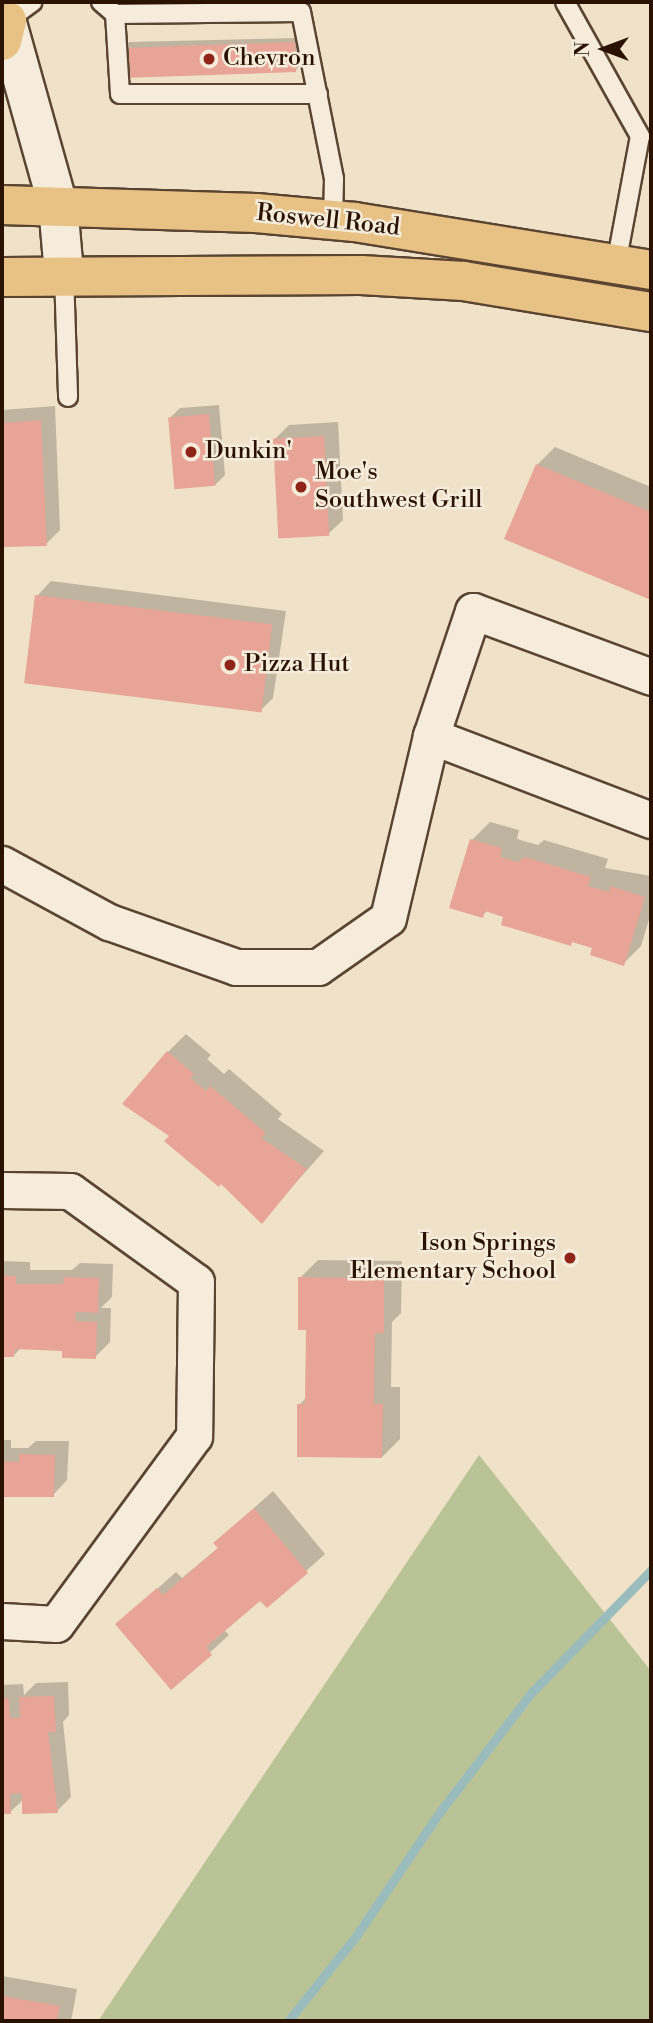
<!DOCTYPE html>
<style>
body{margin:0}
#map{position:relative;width:653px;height:2023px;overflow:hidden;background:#efe2c8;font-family:"Libre Bodoni",serif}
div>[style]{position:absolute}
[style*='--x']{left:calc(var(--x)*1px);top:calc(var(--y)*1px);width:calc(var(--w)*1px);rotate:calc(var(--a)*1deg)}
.green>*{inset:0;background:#bac395}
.shadow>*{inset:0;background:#0003}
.stream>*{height:9px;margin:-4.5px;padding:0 4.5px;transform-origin:4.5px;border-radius:4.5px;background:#9bbcbc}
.building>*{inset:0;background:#e7a497;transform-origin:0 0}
.roads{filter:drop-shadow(2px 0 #5b4532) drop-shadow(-2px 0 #5b4532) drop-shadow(0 2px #5b4532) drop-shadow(0 -2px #5b4532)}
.service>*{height:18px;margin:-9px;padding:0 9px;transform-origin:9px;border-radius:9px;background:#f5ecdb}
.minor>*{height:35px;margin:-17.5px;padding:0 17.5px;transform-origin:17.5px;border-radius:17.5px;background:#f5ecdb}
.tertiary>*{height:38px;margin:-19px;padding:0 19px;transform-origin:19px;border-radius:19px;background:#f5ecdb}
.primary>*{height:38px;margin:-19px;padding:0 19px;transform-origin:19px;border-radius:19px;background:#e8c184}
.dots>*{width:19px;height:19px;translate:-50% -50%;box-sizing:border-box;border:4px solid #f5ecdb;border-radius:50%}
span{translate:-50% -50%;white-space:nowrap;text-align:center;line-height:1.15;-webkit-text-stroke:5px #f5ecdb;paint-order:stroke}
.poi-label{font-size:24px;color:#2a1100}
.left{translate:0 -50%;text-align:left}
.right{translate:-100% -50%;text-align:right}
.street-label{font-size:24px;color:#2a1100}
.frame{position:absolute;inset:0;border:4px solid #2a1100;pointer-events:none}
.north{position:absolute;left:569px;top:14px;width:70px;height:70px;-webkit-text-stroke:5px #f5ecdb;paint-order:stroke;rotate:270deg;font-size:19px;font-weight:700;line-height:28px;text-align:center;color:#2a1100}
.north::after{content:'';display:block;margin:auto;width:24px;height:32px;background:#2a1100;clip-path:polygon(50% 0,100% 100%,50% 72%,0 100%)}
</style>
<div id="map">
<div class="green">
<i style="clip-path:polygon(479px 1455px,651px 1671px,651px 2021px,98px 2021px)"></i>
</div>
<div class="shadow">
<i style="clip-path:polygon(300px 38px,300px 65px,296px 70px,124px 47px,129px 42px)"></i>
<i style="clip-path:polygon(219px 405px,225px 475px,215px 485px,170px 418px,180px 408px)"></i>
<i style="clip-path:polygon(55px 406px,60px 530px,46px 544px,2px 545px,2px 410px)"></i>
<i style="clip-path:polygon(338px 422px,343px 520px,328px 534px,275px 439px,289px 425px)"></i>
<i style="clip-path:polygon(555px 447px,651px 487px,651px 599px,507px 538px,537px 465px)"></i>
<i style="clip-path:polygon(51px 581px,286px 611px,273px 698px,259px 712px,37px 596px)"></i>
<i style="clip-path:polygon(490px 822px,519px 830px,517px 839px,538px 845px,544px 840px,608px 859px,605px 868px,651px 876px,651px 913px,641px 946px,623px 964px,594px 946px,574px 940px,570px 944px,506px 915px,488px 910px,482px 916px,472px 840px)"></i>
<i style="clip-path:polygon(186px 1034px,211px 1055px,207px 1059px,224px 1074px,229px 1069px,282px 1114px,278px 1119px,324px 1151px,262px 1221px,172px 1136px,168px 1052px)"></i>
<i style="clip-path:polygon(318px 1260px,402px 1261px,401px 1313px,392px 1322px,391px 1387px,400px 1387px,400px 1439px,382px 1457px,299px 1405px,307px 1397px,308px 1328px,300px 1278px)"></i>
<i style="clip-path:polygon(2px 1261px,30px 1262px,30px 1270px,72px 1270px,80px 1263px,113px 1264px,112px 1297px,101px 1308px,111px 1308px,110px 1342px,95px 1357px,64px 1349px,21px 1348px,14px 1355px,2px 1355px)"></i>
<i style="clip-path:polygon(2px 1440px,11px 1440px,11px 1448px,28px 1448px,36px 1441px,69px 1441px,67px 1480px,53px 1495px,2px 1495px)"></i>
<i style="clip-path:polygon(273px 1491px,325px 1554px,267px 1606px,260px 1599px,224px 1630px,229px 1635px,171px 1688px,118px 1624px,176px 1572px,182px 1578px,219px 1547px,215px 1543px)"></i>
<i style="clip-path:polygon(68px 1682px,69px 1715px,63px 1722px,71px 1797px,57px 1811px,24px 1799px,10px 1812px,2px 1813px,2px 1685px,23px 1684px,24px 1695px,36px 1683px)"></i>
<i style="clip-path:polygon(2px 1976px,77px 1989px,71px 2021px,2px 2021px)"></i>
</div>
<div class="stream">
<i style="--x:288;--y:2021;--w:109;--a:-51.3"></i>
<i style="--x:356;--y:1936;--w:148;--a:-56"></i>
<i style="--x:439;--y:1813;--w:153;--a:-52.5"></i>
<i style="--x:532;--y:1692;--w:170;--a:-45.7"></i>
</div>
<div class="building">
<i style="left:295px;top:42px;width:30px;height:173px;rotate:88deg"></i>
<i style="left:209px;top:414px;width:72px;height:41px;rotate:85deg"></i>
<i style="clip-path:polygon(41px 420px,47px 546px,2px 547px,2px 423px)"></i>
<i style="left:324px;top:436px;width:100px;height:51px;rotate:87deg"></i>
<i style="clip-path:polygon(536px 464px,651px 512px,651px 600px,504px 539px)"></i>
<i style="left:35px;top:595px;width:239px;height:89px;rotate:7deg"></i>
<i style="clip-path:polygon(470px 839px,502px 848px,500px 857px,518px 862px,525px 857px,591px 877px,588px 886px,609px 892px,610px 886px,645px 897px,624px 966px,590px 955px,592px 948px,572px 942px,571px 946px,501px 925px,503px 917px,485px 911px,483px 918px,449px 908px)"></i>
<i style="clip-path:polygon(167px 1051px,194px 1074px,190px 1078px,206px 1091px,210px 1086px,266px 1133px,261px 1138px,307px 1169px,262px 1224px,221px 1184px,219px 1187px,164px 1141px,169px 1136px,122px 1104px)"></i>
<i style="clip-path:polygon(2px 1275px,16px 1276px,16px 1284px,63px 1284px,64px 1277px,99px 1278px,98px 1313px,76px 1312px,75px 1321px,97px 1322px,96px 1359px,62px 1358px,62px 1351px,15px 1349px,14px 1357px,2px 1357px)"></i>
<i style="clip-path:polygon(298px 1277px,384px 1279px,384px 1333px,375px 1333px,374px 1404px,383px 1404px,382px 1458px,297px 1457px,297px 1404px,305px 1404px,306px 1330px,298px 1330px)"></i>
<i style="clip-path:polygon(19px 1454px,55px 1455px,54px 1497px,2px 1497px,2px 1461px,19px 1462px)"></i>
<i style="clip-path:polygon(254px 1508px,308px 1573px,267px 1608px,260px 1601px,206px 1647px,212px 1655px,171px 1690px,115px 1624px,157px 1588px,163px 1595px,218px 1548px,213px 1543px)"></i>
<i style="clip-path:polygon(54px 1696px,56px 1732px,48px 1732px,58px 1813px,22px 1814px,22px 1793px,10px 1794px,11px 1814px,2px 1814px,2px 1698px,9px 1698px,10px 1718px,20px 1718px,19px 1697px)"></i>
<i style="clip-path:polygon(2px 1996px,60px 2006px,57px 2021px,2px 2021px)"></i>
</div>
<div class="roads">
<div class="service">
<i style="--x:101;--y:2;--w:18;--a:41"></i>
<i style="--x:115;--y:14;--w:186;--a:-0.6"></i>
<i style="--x:301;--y:12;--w:170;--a:78.8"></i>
<i style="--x:334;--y:179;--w:41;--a:91.4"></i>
<i style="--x:565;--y:2;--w:154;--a:60.8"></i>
<i style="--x:640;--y:136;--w:130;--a:100.6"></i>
<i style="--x:115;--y:14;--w:80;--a:86.4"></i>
<i style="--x:120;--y:94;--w:198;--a:0"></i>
<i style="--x:5;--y:22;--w:34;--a:-36"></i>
<i style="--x:64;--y:274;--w:123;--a:88.1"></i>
</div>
<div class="minor">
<i style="--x:431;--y:736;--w:235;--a:20.9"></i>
<i style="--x:2;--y:864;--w:122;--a:28.5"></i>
<i style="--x:109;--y:922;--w:135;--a:19.5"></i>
<i style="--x:236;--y:967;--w:82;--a:0"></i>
<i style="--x:318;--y:967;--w:85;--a:-35"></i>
<i style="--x:388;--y:918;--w:187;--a:-76.7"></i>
<i style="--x:431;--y:736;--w:132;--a:-71.4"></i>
<i style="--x:473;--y:611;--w:190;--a:20.3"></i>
<i style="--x:2;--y:1190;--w:68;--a:0.8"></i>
<i style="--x:70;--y:1191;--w:155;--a:35.8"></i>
<i style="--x:196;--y:1282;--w:154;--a:90.7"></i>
<i style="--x:194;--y:1436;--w:233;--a:126.3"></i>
<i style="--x:56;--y:1624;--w:54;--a:-176.8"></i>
</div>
<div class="tertiary">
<i style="--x:2;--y:5;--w:208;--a:74.4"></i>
<i style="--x:58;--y:205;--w:69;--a:85"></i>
</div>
<div class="primary">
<i style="--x:2;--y:41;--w:21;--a:-76"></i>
<i style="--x:2;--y:205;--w:254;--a:1.8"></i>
<i style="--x:256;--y:213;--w:99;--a:5.2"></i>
<i style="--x:355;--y:222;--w:300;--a:9.2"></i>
<i style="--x:2;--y:277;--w:359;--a:-0.3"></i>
<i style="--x:361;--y:275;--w:103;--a:3.3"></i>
<i style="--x:464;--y:281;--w:190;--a:9.4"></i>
</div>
</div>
<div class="dots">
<i style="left:209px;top:59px;background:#8f2418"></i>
<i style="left:191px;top:452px;background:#8f2418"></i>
<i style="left:301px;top:487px;background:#8f2418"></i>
<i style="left:230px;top:665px;background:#8f2418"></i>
<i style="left:570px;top:1258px;background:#8f2418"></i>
</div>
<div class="poi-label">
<span class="left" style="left:223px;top:59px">Chevron</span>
<span class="left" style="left:205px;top:452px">Dunkin'</span>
<span class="left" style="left:315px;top:487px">Moe's<br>Southwest Grill</span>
<span class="left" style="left:244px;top:665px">Pizza Hut</span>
<span class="right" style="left:556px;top:1258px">Ison Springs<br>Elementary School</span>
</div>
<div class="street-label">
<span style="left:328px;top:221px;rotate:6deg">Roswell Road</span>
</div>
<div class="frame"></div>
<div class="north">N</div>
</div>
